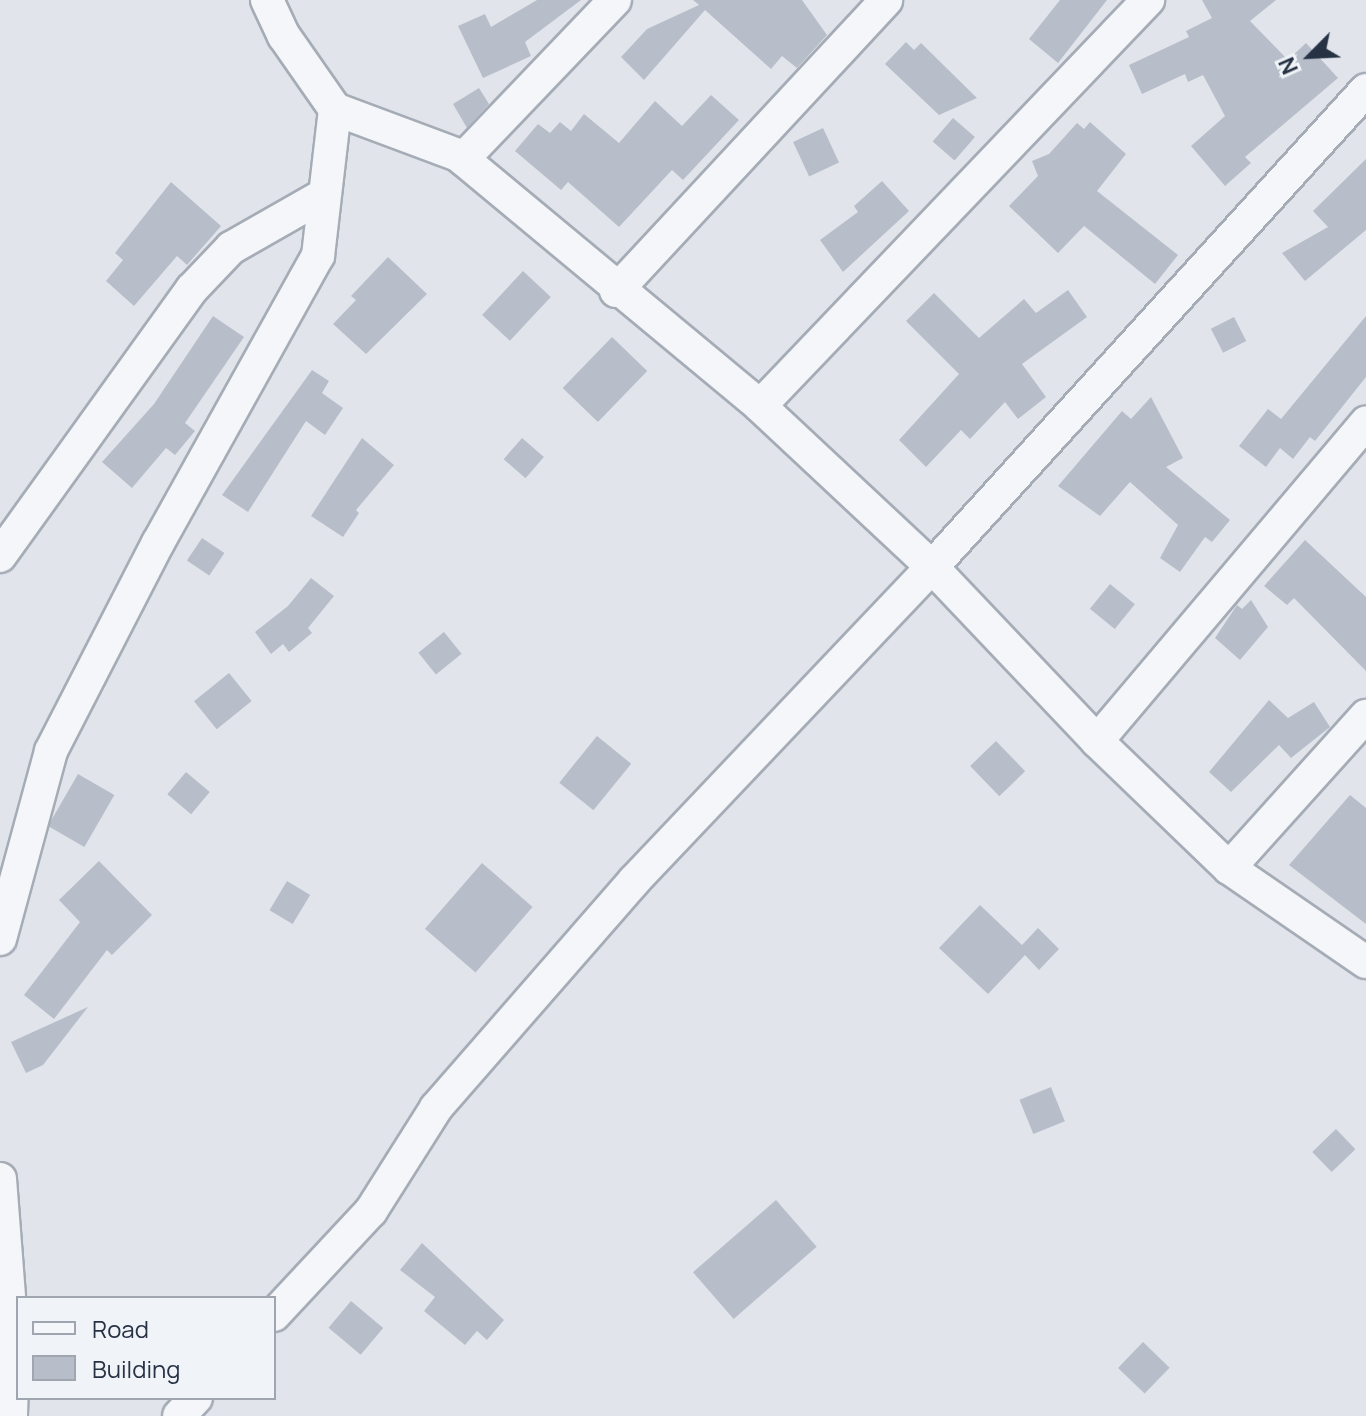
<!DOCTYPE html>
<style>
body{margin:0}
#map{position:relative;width:1366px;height:1416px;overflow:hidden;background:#e1e5eb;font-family:Manrope,sans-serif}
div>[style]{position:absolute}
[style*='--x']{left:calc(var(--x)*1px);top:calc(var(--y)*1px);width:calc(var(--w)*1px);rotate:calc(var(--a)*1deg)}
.building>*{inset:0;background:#b7bec9;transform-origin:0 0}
.roads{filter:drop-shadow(2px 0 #a5acb6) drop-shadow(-2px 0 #a5acb6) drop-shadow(0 2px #a5acb6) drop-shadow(0 -2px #a5acb6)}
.minor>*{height:32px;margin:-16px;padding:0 16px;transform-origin:16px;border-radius:16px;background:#f4f6f9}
span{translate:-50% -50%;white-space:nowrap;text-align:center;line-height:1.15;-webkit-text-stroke:6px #f0f4f8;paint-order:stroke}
.legend{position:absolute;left:16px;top:1296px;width:260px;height:104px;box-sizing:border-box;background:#f0f4f8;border:2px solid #a0a6b0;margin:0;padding:10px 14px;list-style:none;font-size:24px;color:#273245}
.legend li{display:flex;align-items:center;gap:16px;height:40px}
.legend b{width:40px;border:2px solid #a0a6b0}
.north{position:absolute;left:1270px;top:16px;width:80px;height:80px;-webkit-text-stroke:6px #f0f4f8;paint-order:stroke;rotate:246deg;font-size:22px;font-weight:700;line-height:32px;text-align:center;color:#273245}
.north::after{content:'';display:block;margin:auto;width:28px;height:36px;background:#273245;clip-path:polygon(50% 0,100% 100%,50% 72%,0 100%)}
</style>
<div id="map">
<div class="building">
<i style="clip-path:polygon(537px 0,581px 0,525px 42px,531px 56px,483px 78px,458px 26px,485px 14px,491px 27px)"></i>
<i style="clip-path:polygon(693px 0,802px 0,827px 35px,797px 68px,782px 56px,771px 69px,705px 10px,644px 80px,621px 57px,647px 29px,699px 5px)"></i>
<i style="clip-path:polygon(1060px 0,1107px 0,1058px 63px,1029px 39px)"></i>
<i style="clip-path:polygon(1202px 0,1276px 0,1250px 21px,1288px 60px,1306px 43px,1338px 78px,1245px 157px,1251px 163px,1225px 186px,1191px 146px,1225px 116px,1203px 75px,1188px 82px,1185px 74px,1142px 94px,1129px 65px,1189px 37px,1186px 31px,1212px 18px)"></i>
<i style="clip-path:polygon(906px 42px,914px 50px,921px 43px,977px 98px,939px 115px,885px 64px)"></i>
<i style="clip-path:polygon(479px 88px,489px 104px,467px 128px,453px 104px)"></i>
<i style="clip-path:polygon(711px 95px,739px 120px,683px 180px,672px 170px,619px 227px,568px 182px,561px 190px,515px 151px,538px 124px,550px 133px,560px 122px,571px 131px,584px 114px,619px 143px,655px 101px,682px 126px)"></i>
<i style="left:953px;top:118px;width:29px;height:31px;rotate:41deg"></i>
<i style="clip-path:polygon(1090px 122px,1126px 154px,1097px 191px,1178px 255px,1155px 284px,1084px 226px,1058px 253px,1009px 206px,1038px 176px,1032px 161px,1049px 154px,1077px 123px,1084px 129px)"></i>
<i style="left:823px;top:128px;width:38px;height:33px;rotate:65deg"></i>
<i style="clip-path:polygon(1366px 159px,1366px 230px,1305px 281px,1282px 253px,1328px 227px,1313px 211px)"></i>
<i style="clip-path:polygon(882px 181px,909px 211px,843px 272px,820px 240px,858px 212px,854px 206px)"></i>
<i style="clip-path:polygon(171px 182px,221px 226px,187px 265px,177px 256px,134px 306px,106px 281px,123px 260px,115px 253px)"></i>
<i style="clip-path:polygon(388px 257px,427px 294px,366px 354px,333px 324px,356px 300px,351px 296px)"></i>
<i style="left:523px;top:271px;width:38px;height:60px;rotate:43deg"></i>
<i style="clip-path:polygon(1068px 290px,1087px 317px,1022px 364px,1046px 397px,1018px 419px,1005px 402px,970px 439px,961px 430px,926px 467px,899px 440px,959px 374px,906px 321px,934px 293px,979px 338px,1024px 299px,1036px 313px)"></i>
<i style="clip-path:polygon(213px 316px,244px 337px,185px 423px,195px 431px,175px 455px,166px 448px,132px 488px,102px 462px,154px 404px)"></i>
<i style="clip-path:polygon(1366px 316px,1366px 377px,1315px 441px,1310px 437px,1293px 459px,1280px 448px,1266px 467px,1239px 446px,1268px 409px,1281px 419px)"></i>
<i style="left:1234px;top:317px;width:27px;height:26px;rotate:63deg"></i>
<i style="left:612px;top:337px;width:49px;height:71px;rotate:44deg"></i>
<i style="clip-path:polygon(312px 370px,329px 381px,322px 393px,343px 408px,325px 435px,306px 421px,248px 512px,222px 495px)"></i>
<i style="clip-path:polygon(1151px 397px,1183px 458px,1166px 467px,1230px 520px,1212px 542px,1205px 537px,1180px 572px,1160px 558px,1178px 525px,1130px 482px,1100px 516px,1058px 486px,1122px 411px,1131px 419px)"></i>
<i style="clip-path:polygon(362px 438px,394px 465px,356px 510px,359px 513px,343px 537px,311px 516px)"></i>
<i style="left:522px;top:438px;width:29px;height:28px;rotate:41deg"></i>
<i style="left:202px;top:538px;width:27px;height:27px;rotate:34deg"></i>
<i style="clip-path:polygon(1305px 540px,1366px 597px,1366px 671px,1294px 598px,1287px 605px,1264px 586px)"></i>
<i style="clip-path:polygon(311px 578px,334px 596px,308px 628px,312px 633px,289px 652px,283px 644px,271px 654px,255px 632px,288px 606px)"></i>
<i style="left:1110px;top:584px;width:32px;height:32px;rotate:39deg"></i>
<i style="clip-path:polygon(1251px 600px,1268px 627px,1240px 660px,1215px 638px,1237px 605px,1242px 609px)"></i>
<i style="left:444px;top:632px;width:28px;height:33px;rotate:51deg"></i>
<i style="left:229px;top:673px;width:36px;height:45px;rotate:51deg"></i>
<i style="clip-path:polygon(1269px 700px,1288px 718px,1314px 702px,1330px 727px,1291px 758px,1279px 745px,1231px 792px,1209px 772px)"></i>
<i style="left:597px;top:736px;width:44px;height:60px;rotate:39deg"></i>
<i style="left:996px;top:741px;width:42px;height:36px;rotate:46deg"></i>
<i style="left:186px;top:772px;width:31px;height:29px;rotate:40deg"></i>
<i style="left:78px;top:774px;width:42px;height:60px;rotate:30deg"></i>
<i style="clip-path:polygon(1350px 795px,1366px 808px,1366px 924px,1289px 865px)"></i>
<i style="clip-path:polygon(99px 861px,152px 915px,112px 955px,107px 950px,54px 1019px,24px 995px,80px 922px,59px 900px)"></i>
<i style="left:482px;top:863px;width:67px;height:87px;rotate:41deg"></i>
<i style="left:287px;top:881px;width:27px;height:34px;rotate:31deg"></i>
<i style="clip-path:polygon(980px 905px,1022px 945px,1038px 928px,1059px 949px,1039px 970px,1025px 955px,988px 994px,939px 948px)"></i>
<i style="clip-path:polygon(88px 1007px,43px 1065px,26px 1073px,11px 1042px)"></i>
<i style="left:1051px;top:1087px;width:37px;height:34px;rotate:68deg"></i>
<i style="left:1336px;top:1129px;width:28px;height:33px;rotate:46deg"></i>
<i style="left:776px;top:1200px;width:62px;height:110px;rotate:49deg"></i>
<i style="clip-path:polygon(422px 1243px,504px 1320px,487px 1340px,477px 1331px,465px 1345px,424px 1311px,435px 1297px,400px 1270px)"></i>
<i style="left:351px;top:1301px;width:42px;height:35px;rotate:40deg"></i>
<i style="left:1143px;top:1342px;width:37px;height:36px;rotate:44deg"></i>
</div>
<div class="roads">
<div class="minor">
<i style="--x:267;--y:0;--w:40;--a:65"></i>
<i style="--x:284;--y:36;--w:89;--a:55.1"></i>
<i style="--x:335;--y:109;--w:131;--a:20.5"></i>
<i style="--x:458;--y:155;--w:393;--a:39.7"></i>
<i style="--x:760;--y:406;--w:236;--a:43.1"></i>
<i style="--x:932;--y:567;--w:240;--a:46.5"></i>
<i style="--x:1097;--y:741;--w:183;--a:43.9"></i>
<i style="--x:1229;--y:868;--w:166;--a:34.5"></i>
<i style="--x:463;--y:159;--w:220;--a:-46.3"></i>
<i style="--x:616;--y:291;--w:397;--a:-47.1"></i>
<i style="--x:760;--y:406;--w:562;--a:-46.3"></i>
<i style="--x:0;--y:556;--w:329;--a:-54.3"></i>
<i style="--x:192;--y:289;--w:57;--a:-46.4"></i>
<i style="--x:231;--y:248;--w:107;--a:-29.7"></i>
<i style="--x:1097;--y:741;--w:417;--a:-49.8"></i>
<i style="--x:1229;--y:868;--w:205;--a:-48"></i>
<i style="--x:0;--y:939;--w:195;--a:-74.8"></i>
<i style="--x:51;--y:751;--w:234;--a:-62.8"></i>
<i style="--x:158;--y:543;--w:329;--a:-60.9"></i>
<i style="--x:318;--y:256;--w:148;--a:-83.4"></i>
<i style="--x:0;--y:1179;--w:169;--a:85.6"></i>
<i style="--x:13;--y:1348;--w:68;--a:91.7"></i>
<i style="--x:274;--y:1315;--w:142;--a:-47"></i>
<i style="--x:371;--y:1211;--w:122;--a:-57.7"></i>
<i style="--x:436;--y:1108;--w:301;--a:-48.9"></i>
<i style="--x:634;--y:881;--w:433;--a:-46.5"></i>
<i style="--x:932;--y:567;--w:645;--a:-47.7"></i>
<i style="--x:179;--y:1416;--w:25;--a:-47"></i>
</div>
</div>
<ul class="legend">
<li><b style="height:10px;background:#f4f6f9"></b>Road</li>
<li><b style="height:22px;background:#b7bec9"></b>Building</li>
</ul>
<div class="north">N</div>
</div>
